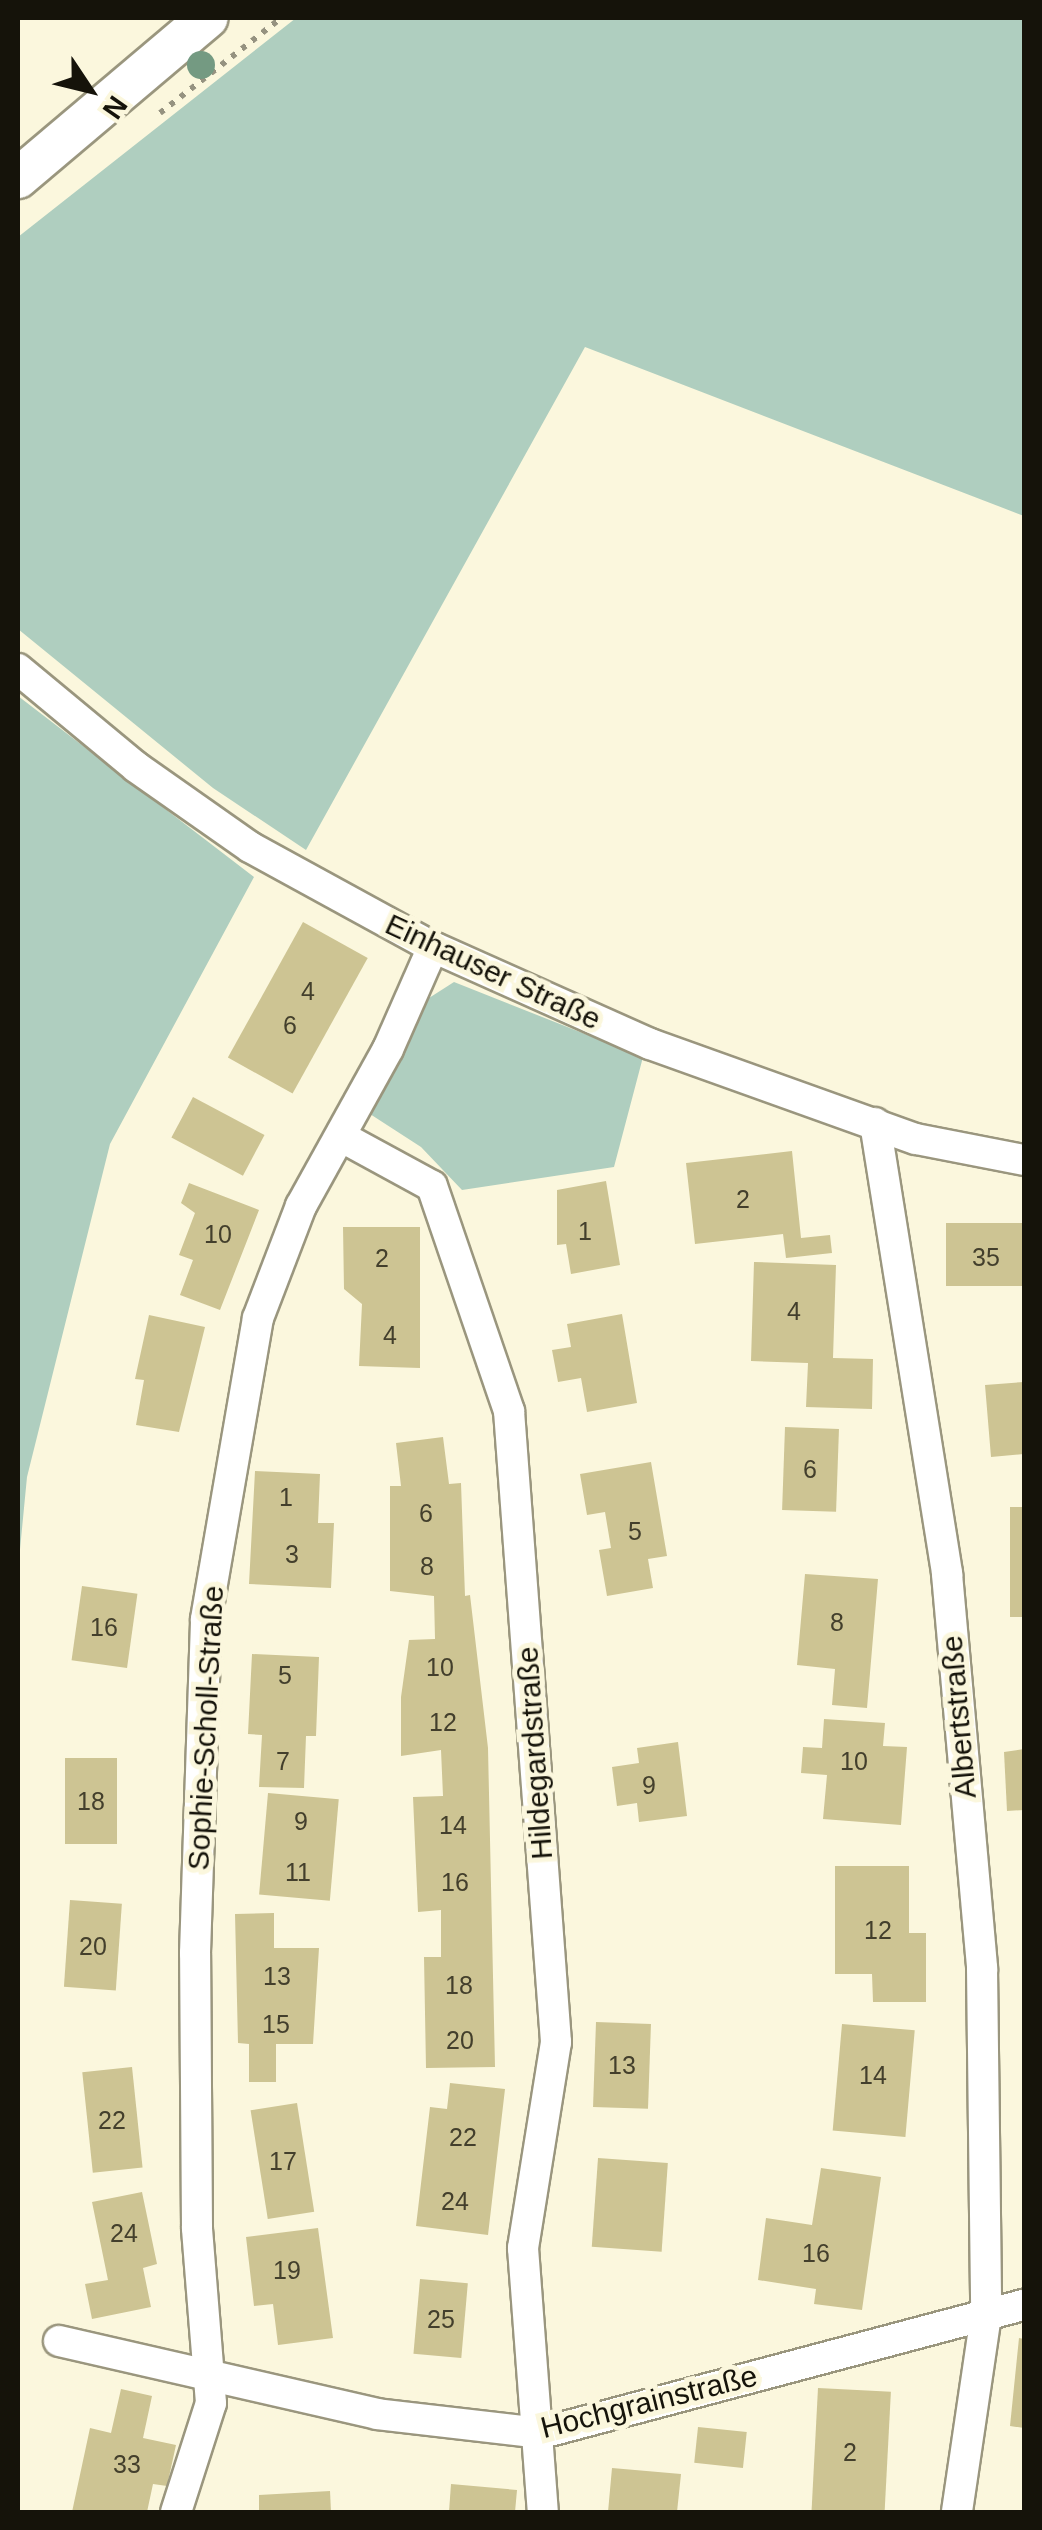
<!DOCTYPE html>
<meta charset="utf-8">
<style>
body{margin:0}
#map{position:relative;width:1042px;height:2530px;overflow:hidden;background:#fbf7dd;font-family:Helvetica,sans-serif}
div>[style]{position:absolute}
[style*='--x']{left:calc(var(--x)*1px);top:calc(var(--y)*1px);width:calc(var(--w)*1px);rotate:calc(var(--a)*1deg)}
.green>*{inset:0;background:#afcebf}
.building>*{inset:0;background:#cdc493;transform-origin:0 0}
.path>*{height:6px;margin-top:-3px;transform-origin:0;background:repeating-linear-gradient(90deg,#959280 0 5px,transparent 0 13px)}
.roads{filter:drop-shadow(2px 0 #9a967e) drop-shadow(-2px 0 #9a967e) drop-shadow(0 2px #9a967e) drop-shadow(0 -2px #9a967e)}
.minor>*{height:30px;margin:-15px;padding:0 15px;transform-origin:15px;border-radius:15px;background:#fff}
.tertiary>*{height:40px;margin:-20px;padding:0 20px;transform-origin:20px;border-radius:20px;background:#fff}
.trees>*{width:28px;height:28px;margin:-14px;border-radius:50%;background:#749a82}
span{translate:-50% -50%;white-space:nowrap;text-align:center;line-height:1.15;-webkit-text-stroke:10px #fbf7dd;paint-order:stroke}
.number-label{font-size:25px;color:#433f2c}
.number-label span{-webkit-text-stroke-width:0}
.street-label{font-size:30px;color:#15130a}
.frame{position:absolute;inset:0;border:20px solid #15130a;pointer-events:none}
.north{position:absolute;left:40px;top:40px;width:100px;height:100px;-webkit-text-stroke:8px #fbf7dd;paint-order:stroke;rotate:125deg;font-size:28px;font-weight:700;line-height:40px;text-align:center;color:#15130a}
.north::after{content:'';display:block;margin:auto;width:35px;height:45px;background:#15130a;clip-path:polygon(50% 0,100% 100%,50% 72%,0 100%)}
</style>
<div id="map">
<div class="green">
<i style="clip-path:polygon(296px 18px,1024px 18px,1024px 516px,585px 347px,306px 850px,213px 788px,18px 629px,18px 237px)"></i>
<i style="clip-path:polygon(18px 696px,254px 877px,110px 1144px,27px 1477px,18px 1570px)"></i>
<i style="clip-path:polygon(454px 982px,643px 1057px,614px 1167px,462px 1190px,421px 1147px,370px 1114px,429px 998px)"></i>
</div>
<div class="building">
<i style="left:303px;top:922px;width:74px;height:155px;rotate:29deg"></i>
<i style="left:193px;top:1097px;width:81px;height:46px;rotate:28deg"></i>
<i style="clip-path:polygon(792px 1151px,801px 1238px,830px 1235px,832px 1253px,786px 1258px,783px 1234px,695px 1244px,686px 1163px)"></i>
<i style="clip-path:polygon(606px 1181px,620px 1265px,571px 1274px,566px 1244px,557px 1245px,557px 1190px)"></i>
<i style="clip-path:polygon(189px 1183px,259px 1210px,220px 1310px,180px 1295px,193px 1260px,179px 1255px,195px 1213px,181px 1203px)"></i>
<i style="left:1024px;top:1223px;width:63px;height:78px;rotate:90deg"></i>
<i style="clip-path:polygon(343px 1227px,420px 1227px,420px 1368px,359px 1366px,362px 1304px,344px 1289px)"></i>
<i style="clip-path:polygon(754px 1262px,836px 1265px,833px 1358px,873px 1359px,872px 1409px,806px 1407px,808px 1363px,751px 1361px)"></i>
<i style="clip-path:polygon(622px 1314px,637px 1403px,587px 1412px,581px 1378px,558px 1382px,552px 1350px,571px 1347px,567px 1324px)"></i>
<i style="clip-path:polygon(149px 1315px,205px 1327px,179px 1432px,136px 1425px,144px 1380px,135px 1379px)"></i>
<i style="clip-path:polygon(1024px 1382px,1024px 1454px,991px 1457px,985px 1385px)"></i>
<i style="left:785px;top:1427px;width:54px;height:83px;rotate:2deg"></i>
<i style="clip-path:polygon(443px 1437px,449px 1484px,461px 1483px,465px 1596px,470px 1595px,488px 1748px,495px 2067px,426px 2068px,424px 1957px,441px 1957px,441px 1910px,418px 1912px,413px 1797px,443px 1796px,441px 1750px,401px 1756px,401px 1697px,409px 1640px,435px 1639px,434px 1596px,390px 1591px,390px 1486px,401px 1486px,396px 1443px)"></i>
<i style="clip-path:polygon(651px 1462px,667px 1556px,648px 1559px,653px 1588px,607px 1596px,599px 1550px,611px 1548px,605px 1512px,587px 1515px,580px 1474px)"></i>
<i style="clip-path:polygon(255px 1471px,320px 1474px,318px 1523px,334px 1523px,331px 1588px,249px 1584px)"></i>
<i style="left:1010px;top:1507px;width:14px;height:110px"></i>
<i style="clip-path:polygon(805px 1574px,878px 1579px,867px 1708px,832px 1705px,835px 1669px,797px 1665px)"></i>
<i style="left:82px;top:1586px;width:56px;height:75px;rotate:8deg"></i>
<i style="clip-path:polygon(252px 1654px,319px 1657px,316px 1736px,306px 1736px,304px 1788px,259px 1787px,262px 1735px,248px 1734px)"></i>
<i style="clip-path:polygon(824px 1719px,885px 1723px,883px 1746px,907px 1747px,901px 1825px,823px 1819px,827px 1775px,801px 1773px,803px 1747px,822px 1748px)"></i>
<i style="clip-path:polygon(678px 1742px,687px 1816px,639px 1822px,637px 1803px,617px 1806px,612px 1767px,639px 1763px,637px 1748px)"></i>
<i style="clip-path:polygon(1024px 1749px,1024px 1810px,1007px 1811px,1004px 1752px)"></i>
<i style="left:65px;top:1758px;width:52px;height:86px"></i>
<i style="left:268px;top:1793px;width:71px;height:102px;rotate:5deg"></i>
<i style="clip-path:polygon(835px 1866px,909px 1866px,909px 1933px,926px 1933px,926px 2002px,873px 2002px,872px 1974px,835px 1974px)"></i>
<i style="left:70px;top:1900px;width:52px;height:87px;rotate:4deg"></i>
<i style="clip-path:polygon(274px 1913px,274px 1948px,319px 1948px,313px 2044px,276px 2044px,276px 2082px,249px 2082px,249px 2044px,238px 2043px,235px 1914px)"></i>
<i style="left:596px;top:2022px;width:55px;height:85px;rotate:2deg"></i>
<i style="left:842px;top:2024px;width:73px;height:107px;rotate:5deg"></i>
<i style="left:132px;top:2067px;width:101px;height:50px;rotate:84deg"></i>
<i style="clip-path:polygon(450px 2083px,505px 2089px,488px 2235px,416px 2226px,430px 2107px,447px 2109px)"></i>
<i style="left:297px;top:2103px;width:110px;height:47px;rotate:81deg"></i>
<i style="left:598px;top:2158px;width:70px;height:89px;rotate:4deg"></i>
<i style="clip-path:polygon(821px 2168px,881px 2177px,862px 2310px,814px 2304px,816px 2289px,758px 2280px,766px 2218px,812px 2225px)"></i>
<i style="clip-path:polygon(142px 2192px,157px 2264px,143px 2268px,151px 2307px,92px 2319px,85px 2284px,108px 2280px,92px 2202px)"></i>
<i style="clip-path:polygon(318px 2228px,333px 2338px,278px 2345px,273px 2304px,254px 2306px,246px 2237px)"></i>
<i style="left:420px;top:2279px;width:48px;height:75px;rotate:5deg"></i>
<i style="clip-path:polygon(1019px 2338px,1024px 2339px,1024px 2428px,1010px 2426px)"></i>
<i style="left:818px;top:2388px;width:73px;height:124px;rotate:3deg"></i>
<i style="clip-path:polygon(121px 2389px,152px 2396px,143px 2438px,176px 2445px,167px 2486px,153px 2484px,147px 2512px,72px 2512px,90px 2428px,111px 2433px)"></i>
<i style="left:698px;top:2427px;width:49px;height:36px;rotate:6deg"></i>
<i style="clip-path:polygon(612px 2468px,681px 2474px,677px 2512px,608px 2512px)"></i>
<i style="clip-path:polygon(451px 2484px,517px 2490px,515px 2512px,449px 2512px)"></i>
<i style="clip-path:polygon(330px 2491px,331px 2512px,259px 2512px,259px 2495px)"></i>
</div>
<div class="path">
<i style="--x:160;--y:113;--w:154;--a:-38.1"></i>
</div>
<div class="roads">
<div class="minor">
<i style="--x:18;--y:669;--w:153;--a:39.7"></i>
<i style="--x:136;--y:767;--w:139;--a:35.1"></i>
<i style="--x:250;--y:847;--w:209;--a:28.7"></i>
<i style="--x:433;--y:947;--w:238;--a:24.1"></i>
<i style="--x:650;--y:1044;--w:282;--a:19.7"></i>
<i style="--x:916;--y:1139;--w:110;--a:11"></i>
<i style="--x:875;--y:1123;--w:457;--a:80.9"></i>
<i style="--x:947;--y:1574;--w:396;--a:84.9"></i>
<i style="--x:982;--y:1968;--w:347;--a:89.3"></i>
<i style="--x:986;--y:2315;--w:199;--a:98.4"></i>
<i style="--x:342;--y:1137;--w:102;--a:28.6"></i>
<i style="--x:432;--y:1186;--w:238;--a:71.1"></i>
<i style="--x:509;--y:1411;--w:633;--a:85.74"></i>
<i style="--x:556;--y:2042;--w:209;--a:99.1"></i>
<i style="--x:523;--y:2248;--w:265;--a:85.7"></i>
<i style="--x:59;--y:2341;--w:326;--a:12.9"></i>
<i style="--x:377;--y:2414;--w:166;--a:6.6"></i>
<i style="--x:542;--y:2433;--w:499;--a:-14.9"></i>
<i style="--x:176;--y:2512;--w:114;--a:-72.2"></i>
<i style="--x:211;--y:2403;--w:176;--a:-94.6"></i>
<i style="--x:197;--y:2228;--w:275;--a:-90.4"></i>
<i style="--x:195;--y:1953;--w:334;--a:-88.1"></i>
<i style="--x:206;--y:1619;--w:305;--a:-80.2"></i>
<i style="--x:258;--y:1318;--w:120;--a:-69"></i>
<i style="--x:301;--y:1206;--w:179;--a:-61"></i>
<i style="--x:388;--y:1049;--w:111;--a:-66.2"></i>
</div>
<div class="tertiary">
<i style="--x:18;--y:178;--w:248;--a:-40.2"></i>
</div>
</div>
<div class="trees">
<i style="left:201px;top:65px"></i>
</div>
<div class="number-label">
<span style="left:308px;top:991px">4</span>
<span style="left:290px;top:1025px">6</span>
<span style="left:743px;top:1199px">2</span>
<span style="left:585px;top:1231px">1</span>
<span style="left:218px;top:1234px">10</span>
<span style="left:986px;top:1257px">35</span>
<span style="left:382px;top:1258px">2</span>
<span style="left:794px;top:1311px">4</span>
<span style="left:390px;top:1335px">4</span>
<span style="left:810px;top:1469px">6</span>
<span style="left:286px;top:1497px">1</span>
<span style="left:426px;top:1513px">6</span>
<span style="left:635px;top:1531px">5</span>
<span style="left:292px;top:1554px">3</span>
<span style="left:427px;top:1566px">8</span>
<span style="left:837px;top:1622px">8</span>
<span style="left:104px;top:1627px">16</span>
<span style="left:440px;top:1667px">10</span>
<span style="left:285px;top:1675px">5</span>
<span style="left:443px;top:1722px">12</span>
<span style="left:283px;top:1761px">7</span>
<span style="left:854px;top:1761px">10</span>
<span style="left:649px;top:1785px">9</span>
<span style="left:91px;top:1801px">18</span>
<span style="left:301px;top:1821px">9</span>
<span style="left:453px;top:1825px">14</span>
<span style="left:298px;top:1872px">11</span>
<span style="left:455px;top:1882px">16</span>
<span style="left:878px;top:1930px">12</span>
<span style="left:93px;top:1946px">20</span>
<span style="left:277px;top:1976px">13</span>
<span style="left:459px;top:1985px">18</span>
<span style="left:276px;top:2024px">15</span>
<span style="left:460px;top:2040px">20</span>
<span style="left:622px;top:2065px">13</span>
<span style="left:873px;top:2075px">14</span>
<span style="left:112px;top:2120px">22</span>
<span style="left:463px;top:2137px">22</span>
<span style="left:283px;top:2161px">17</span>
<span style="left:455px;top:2201px">24</span>
<span style="left:124px;top:2233px">24</span>
<span style="left:816px;top:2253px">16</span>
<span style="left:287px;top:2270px">19</span>
<span style="left:441px;top:2319px">25</span>
<span style="left:850px;top:2452px">2</span>
<span style="left:127px;top:2464px">33</span>
</div>
<div class="street-label">
<span style="left:493px;top:972px;rotate:25deg">Einhauser Straße</span>
<span style="left:959px;top:1717px;rotate:-95deg">Albertstraße</span>
<span style="left:206px;top:1728px;rotate:-87deg">Sophie-Scholl-Straße</span>
<span style="left:535px;top:1753px;rotate:-94deg">Hildegardstraße</span>
<span style="left:649px;top:2402px;rotate:-14deg">Hochgrainstraße</span>
</div>
<div class="frame"></div>
<div class="north">N</div>
</div>
